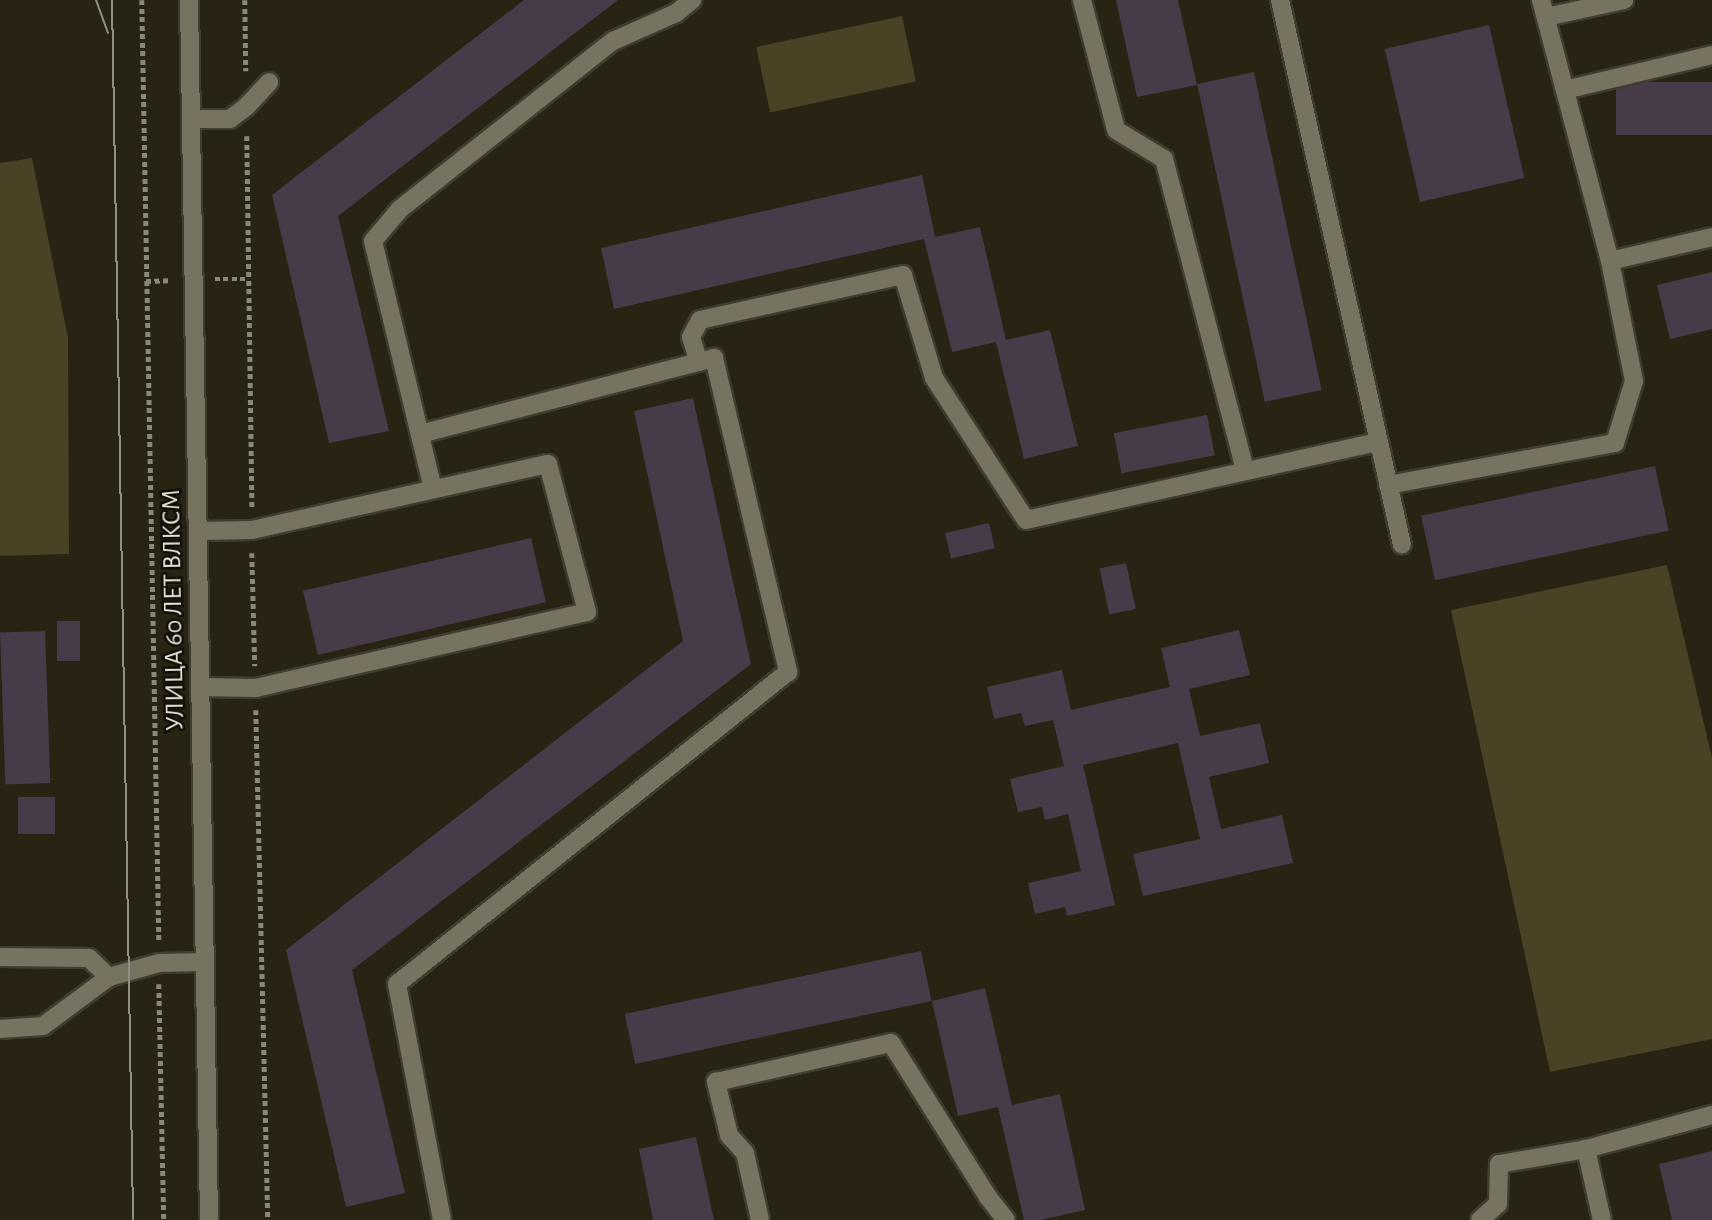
<!DOCTYPE html>
<meta charset="utf-8">
<style>
body{margin:0}
#map{position:relative;width:1712px;height:1220px;overflow:hidden;background:#282313;font-family:"Alegreya Sans",sans-serif}
div>[style]{position:absolute}
[style*='--x']{left:calc(var(--x)*1px);top:calc(var(--y)*1px);width:calc(var(--w)*1px);rotate:calc(var(--a)*1deg)}
.green>*{inset:0;background:#4a4224;transform-origin:0 0}
.building>*{inset:0;background:#473b49;transform-origin:0 0}
.path>*{height:4.5px;margin-top:-2.25px;transform-origin:0;background:repeating-linear-gradient(90deg,#8b877a 0 5px,transparent 0 8.5px)}
.roads{filter:drop-shadow(2px 0 #3f3c30) drop-shadow(-2px 0 #3f3c30) drop-shadow(0 2px #3f3c30) drop-shadow(0 -2px #3f3c30)}
.minor>*{height:18px;margin:-9px;padding:0 9px;transform-origin:9px;border-radius:9px;background:#787360}
.tram>*{height:2px;margin:-1px;padding:0 1px;transform-origin:1px;border-radius:1px;background:#928f82}
span{translate:-50% -50%;white-space:nowrap;text-align:center;line-height:1.15;-webkit-text-stroke:5px #0f0d06;paint-order:stroke}
.street-label{font-size:26px;color:#e4e1d7}
</style>
<div id="map">
<div class="green">
<i style="left:902px;top:16px;width:67px;height:149px;rotate:78deg"></i>
<i style="clip-path:polygon(32px 158px,68px 338px,69px 554px,0 556px,0 163px)"></i>
<i style="clip-path:polygon(1667px 565px,1712px 758px,1712px 1039px,1550px 1072px,1451px 610px)"></i>
</div>
<div class="building">
<i style="clip-path:polygon(524px 0,618px 0,338px 216px,389px 431px,329px 443px,272px 195px)"></i>
<i style="clip-path:polygon(1116px 0,1178px 0,1197px 85px,1137px 97px)"></i>
<i style="left:1489px;top:25px;width:157px;height:107px;rotate:77deg"></i>
<i style="left:1254px;top:72px;width:325px;height:58px;rotate:78deg"></i>
<i style="left:1712px;top:82px;width:53px;height:96px;rotate:90deg"></i>
<i style="clip-path:polygon(922px 175px,935px 237px,980px 227px,1006px 340px,1050px 330px,1078px 446px,1024px 459px,996px 342px,952px 352px,924px 239px,614px 309px,601px 248px)"></i>
<i style="clip-path:polygon(1712px 272px,1712px 329px,1670px 339px,1657px 285px)"></i>
<i style="clip-path:polygon(693px 398px,751px 664px,352px 970px,405px 1193px,346px 1207px,286px 950px,683px 641px,634px 411px)"></i>
<i style="left:1207px;top:415px;width:41px;height:95px;rotate:79deg"></i>
<i style="left:1655px;top:466px;width:66px;height:239px;rotate:78deg"></i>
<i style="left:989px;top:523px;width:26px;height:45px;rotate:77deg"></i>
<i style="left:531px;top:538px;width:66px;height:234px;rotate:77deg"></i>
<i style="left:1126px;top:563px;width:47px;height:27px;rotate:78deg"></i>
<i style="left:57px;top:621px;width:23px;height:40px"></i>
<i style="clip-path:polygon(1239px 630px,1250px 675px,1189px 689px,1200px 736px,1260px 723px,1269px 763px,1209px 777px,1221px 829px,1282px 815px,1293px 863px,1143px 896px,1133px 854px,1200px 839px,1178px 743px,1083px 765px,1115px 905px,1067px 916px,1065px 907px,1035px 914px,1028px 883px,1081px 871px,1068px 814px,1045px 820px,1042px 807px,1018px 812px,1010px 779px,1064px 766px,1053px 720px,1025px 726px,1021px 713px,994px 719px,987px 687px,1062px 670px,1071px 710px,1170px 687px,1161px 648px)"></i>
<i style="left:45px;top:631px;width:152px;height:45px;rotate:88deg"></i>
<i style="left:18px;top:797px;width:37px;height:37px"></i>
<i style="left:921px;top:951px;width:51px;height:303px;rotate:78deg"></i>
<i style="clip-path:polygon(985px 988px,1012px 1105px,1060px 1094px,1085px 1210px,1041px 1220px,1024px 1220px,998px 1107px,958px 1116px,932px 1001px)"></i>
<i style="clip-path:polygon(696px 1137px,714px 1220px,653px 1220px,639px 1149px)"></i>
<i style="clip-path:polygon(1712px 1151px,1712px 1220px,1672px 1220px,1659px 1164px)"></i>
</div>
<div class="path">
<i style="--x:142;--y:0;--w:940;--a:88.96"></i>
<i style="--x:245;--y:0;--w:71;--a:89.2"></i>
<i style="--x:247;--y:136;--w:373;--a:89.2"></i>
<i style="--x:215;--y:279;--w:34;--a:0"></i>
<i style="--x:146;--y:281;--w:25;--a:-2"></i>
<i style="--x:252;--y:553;--w:113;--a:88.5"></i>
<i style="--x:256;--y:710;--w:510;--a:88.65"></i>
<i style="--x:159;--y:984;--w:236;--a:88.8"></i>
</div>
<div class="roads">
<div class="minor">
<i style="--x:189;--y:0;--w:1220;--a:89.06"></i>
<i style="--x:1082;--y:0;--w:134;--a:75.3"></i>
<i style="--x:1116;--y:130;--w:56;--a:31.1"></i>
<i style="--x:1164;--y:159;--w:322;--a:75.4"></i>
<i style="--x:1280;--y:0;--w:558;--a:77.38"></i>
<i style="--x:1541;--y:0;--w:270;--a:75.2"></i>
<i style="--x:1546;--y:17;--w:80;--a:-12.3"></i>
<i style="--x:1565;--y:90;--w:151;--a:-13.4"></i>
<i style="--x:191;--y:119;--w:39;--a:0"></i>
<i style="--x:230;--y:119;--w:20;--a:-37"></i>
<i style="--x:246;--y:107;--w:34;--a:-47"></i>
<i style="--x:699;--y:362;--w:26;--a:-108"></i>
<i style="--x:691;--y:337;--w:19;--a:-62"></i>
<i style="--x:700;--y:320;--w:208;--a:-12.5"></i>
<i style="--x:903;--y:275;--w:108;--a:73.2"></i>
<i style="--x:934;--y:378;--w:169;--a:57.1"></i>
<i style="--x:1026;--y:520;--w:360;--a:-12.5"></i>
<i style="--x:420;--y:434;--w:304;--a:-14.5"></i>
<i style="--x:714;--y:358;--w:323;--a:76.7"></i>
<i style="--x:788;--y:672;--w:500;--a:141.41"></i>
<i style="--x:397;--y:984;--w:240;--a:79.2"></i>
<i style="--x:1388;--y:485;--w:231;--a:-10.5"></i>
<i style="--x:1615;--y:443;--w:65;--a:-73"></i>
<i style="--x:1634;--y:381;--w:122;--a:-101.3"></i>
<i style="--x:1610;--y:261;--w:105;--a:-13.2"></i>
<i style="--x:433;--y:489;--w:255;--a:-103.6"></i>
<i style="--x:373;--y:241;--w:42;--a:-49.8"></i>
<i style="--x:400;--y:209;--w:271;--a:-38.3"></i>
<i style="--x:613;--y:41;--w:69;--a:-24"></i>
<i style="--x:676;--y:13;--w:21;--a:-39"></i>
<i style="--x:199;--y:531;--w:53;--a:-1.1"></i>
<i style="--x:252;--y:530;--w:303;--a:-12.6"></i>
<i style="--x:548;--y:464;--w:153;--a:75.2"></i>
<i style="--x:587;--y:612;--w:340;--a:167.1"></i>
<i style="--x:256;--y:688;--w:55;--a:-179"></i>
<i style="--x:0;--y:957;--w:89;--a:0.6"></i>
<i style="--x:89;--y:958;--w:28;--a:44"></i>
<i style="--x:0;--y:1029;--w:43;--a:-4"></i>
<i style="--x:43;--y:1026;--w:82;--a:-36.6"></i>
<i style="--x:109;--y:977;--w:52;--a:-15.6"></i>
<i style="--x:159;--y:963;--w:44;--a:-1.3"></i>
<i style="--x:760;--y:1220;--w:69;--a:-102.6"></i>
<i style="--x:745;--y:1153;--w:24;--a:-132"></i>
<i style="--x:729;--y:1135;--w:55;--a:-103.8"></i>
<i style="--x:716;--y:1082;--w:179;--a:-12.6"></i>
<i style="--x:891;--y:1043;--w:182;--a:57.8"></i>
<i style="--x:988;--y:1197;--w:29;--a:52"></i>
<i style="--x:1480;--y:1220;--w:24;--a:-42"></i>
<i style="--x:1498;--y:1204;--w:40;--a:-88.6"></i>
<i style="--x:1499;--y:1164;--w:88;--a:-9.8"></i>
<i style="--x:1602;--y:1220;--w:73;--a:-102.7"></i>
<i style="--x:1586;--y:1149;--w:131;--a:-15.1"></i>
</div>
</div>
<div class="tram">
<i style="--x:96;--y:0;--w:35;--a:70"></i>
<i style="--x:112;--y:0;--w:1220;--a:89.01"></i>
</div>
<div class="street-label">
<span style="left:174px;top:610px;rotate:-91deg">УЛИЦА 60 ЛЕТ ВЛКСМ</span>
</div>
</div>
